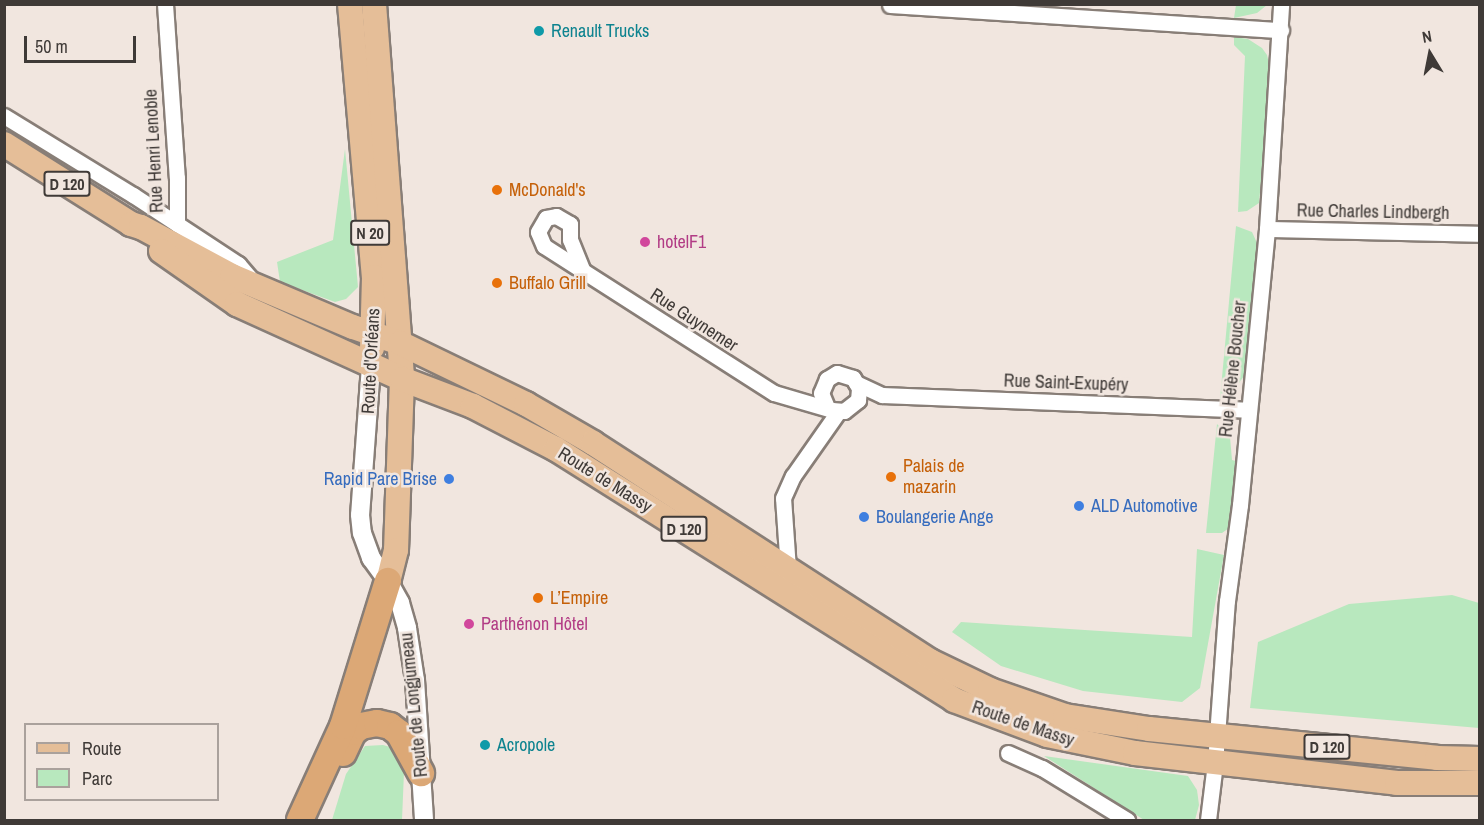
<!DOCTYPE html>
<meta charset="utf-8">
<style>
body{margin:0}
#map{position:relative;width:1484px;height:825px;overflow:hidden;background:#f1e6df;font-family:"Archivo Narrow",sans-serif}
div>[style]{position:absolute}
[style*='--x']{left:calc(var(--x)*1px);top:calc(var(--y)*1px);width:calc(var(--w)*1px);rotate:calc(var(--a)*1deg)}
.green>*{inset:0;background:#b8e8be}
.roads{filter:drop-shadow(2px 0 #887e77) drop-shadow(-2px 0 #887e77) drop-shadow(0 2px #887e77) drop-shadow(0 -2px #887e77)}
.minor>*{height:15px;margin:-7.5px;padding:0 7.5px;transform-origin:7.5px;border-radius:7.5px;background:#fff}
.tertiary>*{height:18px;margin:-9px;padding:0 9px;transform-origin:9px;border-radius:9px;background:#fff}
.primary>*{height:24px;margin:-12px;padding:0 12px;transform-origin:12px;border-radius:12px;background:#e5be98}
.trunk>*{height:26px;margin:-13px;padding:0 13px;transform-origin:13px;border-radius:13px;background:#dca876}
.dots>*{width:16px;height:16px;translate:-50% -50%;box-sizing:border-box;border:3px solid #f1e6df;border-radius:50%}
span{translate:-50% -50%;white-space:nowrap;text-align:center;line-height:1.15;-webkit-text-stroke:5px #f1e6df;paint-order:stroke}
.shield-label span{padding:2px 4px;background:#f1e6df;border:2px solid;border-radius:4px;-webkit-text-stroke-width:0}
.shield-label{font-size:16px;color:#3f3a37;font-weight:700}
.culture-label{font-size:18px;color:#0d838f}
.left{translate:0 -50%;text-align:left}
.street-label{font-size:18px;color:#3f3a37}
.food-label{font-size:18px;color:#c56008}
.hotel-label{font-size:18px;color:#b23c85}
.shop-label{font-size:18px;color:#366cbe}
.right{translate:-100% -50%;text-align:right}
.frame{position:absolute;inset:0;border:6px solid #3f3a37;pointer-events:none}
.legend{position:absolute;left:24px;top:723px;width:195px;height:78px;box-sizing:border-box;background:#f1e6df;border:2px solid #aaa19c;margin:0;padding:8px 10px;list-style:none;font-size:18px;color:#3f3a37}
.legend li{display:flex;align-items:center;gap:12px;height:30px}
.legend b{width:30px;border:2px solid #aaa19c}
.north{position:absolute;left:1400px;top:24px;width:60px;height:60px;-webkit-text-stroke:4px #f1e6df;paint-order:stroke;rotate:350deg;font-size:16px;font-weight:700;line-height:24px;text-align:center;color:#3f3a37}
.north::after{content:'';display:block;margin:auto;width:21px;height:27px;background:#3f3a37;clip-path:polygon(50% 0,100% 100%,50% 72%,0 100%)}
.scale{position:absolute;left:24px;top:36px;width:112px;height:27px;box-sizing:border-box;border:3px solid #3f3a37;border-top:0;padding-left:8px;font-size:18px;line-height:21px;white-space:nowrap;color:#3f3a37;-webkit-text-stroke:4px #f1e6df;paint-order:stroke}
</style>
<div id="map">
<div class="green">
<i style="clip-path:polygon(1236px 5px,1236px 4px,1267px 5px,1257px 13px,1234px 18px)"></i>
<i style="clip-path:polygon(1234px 37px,1248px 39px,1262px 48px,1267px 55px,1271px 73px,1259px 203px,1247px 211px,1238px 212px,1245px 56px,1234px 45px)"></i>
<i style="clip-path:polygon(345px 149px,358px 287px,346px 299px,335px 302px,280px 282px,277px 262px,333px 240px)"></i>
<i style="clip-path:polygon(1236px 226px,1252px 232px,1257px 243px,1244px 376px,1231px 394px,1220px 399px)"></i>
<i style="clip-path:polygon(1217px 424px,1230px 437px,1232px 460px,1236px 461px,1229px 528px,1222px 533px,1206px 533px)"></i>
<i style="clip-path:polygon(1197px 549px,1224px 555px,1200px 688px,1182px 702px,1083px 691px,1001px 666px,952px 632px,961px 622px,1192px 637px)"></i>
<i style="clip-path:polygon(1452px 595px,1479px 603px,1479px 728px,1250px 708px,1258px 642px,1349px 604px)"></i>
<i style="clip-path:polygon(383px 745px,397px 749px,404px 772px,402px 820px,332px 820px,346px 774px,365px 746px)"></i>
<i style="clip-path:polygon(1044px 756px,1188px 776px,1197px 790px,1199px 805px,1195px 820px,1144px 820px)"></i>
</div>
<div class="roads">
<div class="minor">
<i style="--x:165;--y:4;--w:174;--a:86.1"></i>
<i style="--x:177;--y:178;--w:46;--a:90"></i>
<i style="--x:890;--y:5;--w:392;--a:3.7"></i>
<i style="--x:4;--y:116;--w:151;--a:31.5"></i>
<i style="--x:133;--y:195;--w:126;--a:33.3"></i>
<i style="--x:238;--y:264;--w:23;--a:49"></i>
<i style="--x:1267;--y:229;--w:213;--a:1.3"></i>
<i style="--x:582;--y:269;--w:31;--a:-112"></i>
<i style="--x:570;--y:240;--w:16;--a:-90"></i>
<i style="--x:570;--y:224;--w:16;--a:-150"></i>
<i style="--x:556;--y:216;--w:10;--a:169"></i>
<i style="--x:546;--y:218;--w:16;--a:120"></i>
<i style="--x:538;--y:232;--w:15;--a:67"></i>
<i style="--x:544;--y:246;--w:273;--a:32.6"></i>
<i style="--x:774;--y:393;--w:60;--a:16.3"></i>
<i style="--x:832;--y:410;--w:12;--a:5"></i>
<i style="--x:844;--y:411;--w:18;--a:-38"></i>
<i style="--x:858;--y:400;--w:12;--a:-85"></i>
<i style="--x:859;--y:388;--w:12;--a:-121"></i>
<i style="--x:853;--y:378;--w:17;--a:-163"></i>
<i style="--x:837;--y:373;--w:12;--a:149"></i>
<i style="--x:827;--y:379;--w:15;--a:113"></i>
<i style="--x:821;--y:393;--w:15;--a:67"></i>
<i style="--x:856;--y:383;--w:29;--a:25"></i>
<i style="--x:882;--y:395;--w:366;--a:2.3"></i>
<i style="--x:788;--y:569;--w:71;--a:-94"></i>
<i style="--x:783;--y:498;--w:24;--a:-66"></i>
<i style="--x:793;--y:476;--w:78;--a:-54.9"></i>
<i style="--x:1008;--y:753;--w:37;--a:24"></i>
<i style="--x:1042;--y:768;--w:100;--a:31.5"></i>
<i style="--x:1208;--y:820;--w:57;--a:-83"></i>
<i style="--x:1215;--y:763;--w:162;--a:-85.8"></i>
<i style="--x:1227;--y:601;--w:97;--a:-82.3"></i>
<i style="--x:1240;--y:505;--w:277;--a:-84.4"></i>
<i style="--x:1267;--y:229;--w:225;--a:-86.4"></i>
</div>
<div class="tertiary">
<i style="--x:371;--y:366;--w:149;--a:94.2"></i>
<i style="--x:360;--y:515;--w:18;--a:84"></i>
<i style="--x:362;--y:533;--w:27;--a:70"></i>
<i style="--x:371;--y:558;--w:29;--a:54"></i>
<i style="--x:388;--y:581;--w:25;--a:61"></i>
<i style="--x:400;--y:603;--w:26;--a:74"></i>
<i style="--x:407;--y:628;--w:53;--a:81.3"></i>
<i style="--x:415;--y:680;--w:140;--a:86.3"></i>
</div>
<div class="primary">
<i style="--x:350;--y:4;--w:274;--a:85"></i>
<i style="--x:374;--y:277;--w:71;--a:91.6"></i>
<i style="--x:374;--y:4;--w:376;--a:85.7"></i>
<i style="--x:402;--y:379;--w:171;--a:92"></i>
<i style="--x:396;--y:550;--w:32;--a:104"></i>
<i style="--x:4;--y:144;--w:150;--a:32.2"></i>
<i style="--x:131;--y:224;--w:10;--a:17"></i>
<i style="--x:141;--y:227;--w:103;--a:28.3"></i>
<i style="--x:232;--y:276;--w:131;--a:22.9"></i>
<i style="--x:353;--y:327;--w:50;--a:18.8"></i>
<i style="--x:400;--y:343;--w:140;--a:25.8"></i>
<i style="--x:526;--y:404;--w:78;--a:30.2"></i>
<i style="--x:593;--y:443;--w:401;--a:32.9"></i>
<i style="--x:930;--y:661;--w:67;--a:25.8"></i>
<i style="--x:990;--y:690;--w:79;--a:19.1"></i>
<i style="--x:1065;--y:716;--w:85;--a:8.8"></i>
<i style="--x:1149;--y:729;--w:289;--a:5.7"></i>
<i style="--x:1437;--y:758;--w:43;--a:1.3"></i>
<i style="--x:161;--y:251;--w:93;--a:34.9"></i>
<i style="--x:237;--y:304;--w:181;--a:24.4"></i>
<i style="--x:402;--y:379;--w:76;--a:20.8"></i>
<i style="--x:473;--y:406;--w:93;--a:27.4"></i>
<i style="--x:556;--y:449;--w:471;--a:32.2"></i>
<i style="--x:954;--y:700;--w:99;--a:20.6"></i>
<i style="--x:1047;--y:735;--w:90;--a:11.6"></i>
<i style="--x:1135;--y:753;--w:264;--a:6.5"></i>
<i style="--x:1397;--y:783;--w:83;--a:0"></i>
</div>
<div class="trunk">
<i style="--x:343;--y:753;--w:23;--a:-65"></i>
<i style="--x:353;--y:732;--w:10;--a:-37"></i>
<i style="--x:361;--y:726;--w:16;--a:-11"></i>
<i style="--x:377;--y:723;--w:13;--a:13"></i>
<i style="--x:390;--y:726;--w:11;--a:38"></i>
<i style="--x:399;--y:733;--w:46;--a:61.2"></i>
<i style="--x:300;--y:820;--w:103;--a:-65.4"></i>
<i style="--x:343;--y:726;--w:152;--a:-72.8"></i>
</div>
</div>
<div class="dots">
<i style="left:539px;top:31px;background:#0f9aa8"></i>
<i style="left:497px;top:190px;background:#e8710a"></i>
<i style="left:645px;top:242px;background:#d1479c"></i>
<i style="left:497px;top:283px;background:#e8710a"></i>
<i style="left:891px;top:477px;background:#e8710a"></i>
<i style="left:449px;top:479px;background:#3f7fe0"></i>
<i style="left:1079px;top:506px;background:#3f7fe0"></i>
<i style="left:864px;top:517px;background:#3f7fe0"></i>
<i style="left:538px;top:598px;background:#e8710a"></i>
<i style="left:469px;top:624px;background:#d1479c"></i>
<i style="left:485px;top:745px;background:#0f9aa8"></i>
</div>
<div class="shield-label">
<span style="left:67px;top:184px">D 120</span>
<span style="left:370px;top:233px">N 20</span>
<span style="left:684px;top:529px">D 120</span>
<span style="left:1327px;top:747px">D 120</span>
</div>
<div class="culture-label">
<span class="left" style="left:551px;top:31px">Renault Trucks</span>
<span class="left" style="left:497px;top:745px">Acropole</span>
</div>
<div class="street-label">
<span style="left:154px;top:151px;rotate:-93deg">Rue Henri Lenoble</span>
<span style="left:1373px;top:212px;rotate:1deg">Rue Charles Lindbergh</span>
<span style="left:694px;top:320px;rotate:33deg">Rue Guynemer</span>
<span style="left:371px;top:361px;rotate:-87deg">Route d'Orléans</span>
<span style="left:1233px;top:369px;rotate:-84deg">Rue Hélène Boucher</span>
<span style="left:1066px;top:383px;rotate:2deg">Rue Saint-Exupéry</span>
<span style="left:605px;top:480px;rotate:32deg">Route de Massy</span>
<span style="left:414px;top:705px;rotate:-96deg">Route de Longjumeau</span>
<span style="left:1023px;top:724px;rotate:19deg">Route de Massy</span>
</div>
<div class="food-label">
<span class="left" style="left:509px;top:190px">McDonald's</span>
<span class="left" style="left:509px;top:283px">Buffalo Grill</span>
<span class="left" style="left:903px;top:477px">Palais de<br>mazarin</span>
<span class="left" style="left:550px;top:598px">L’Empire</span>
</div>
<div class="hotel-label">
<span class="left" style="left:657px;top:242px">hotelF1</span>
<span class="left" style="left:481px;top:624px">Parthénon Hôtel</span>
</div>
<div class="shop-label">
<span class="right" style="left:437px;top:479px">Rapid Pare Brise</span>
<span class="left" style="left:1091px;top:506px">ALD Automotive</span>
<span class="left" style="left:876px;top:517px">Boulangerie Ange</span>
</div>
<div class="frame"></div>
<ul class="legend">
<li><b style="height:8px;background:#e5be98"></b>Route</li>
<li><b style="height:16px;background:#b8e8be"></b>Parc</li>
</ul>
<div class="north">N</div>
<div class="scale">50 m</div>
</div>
